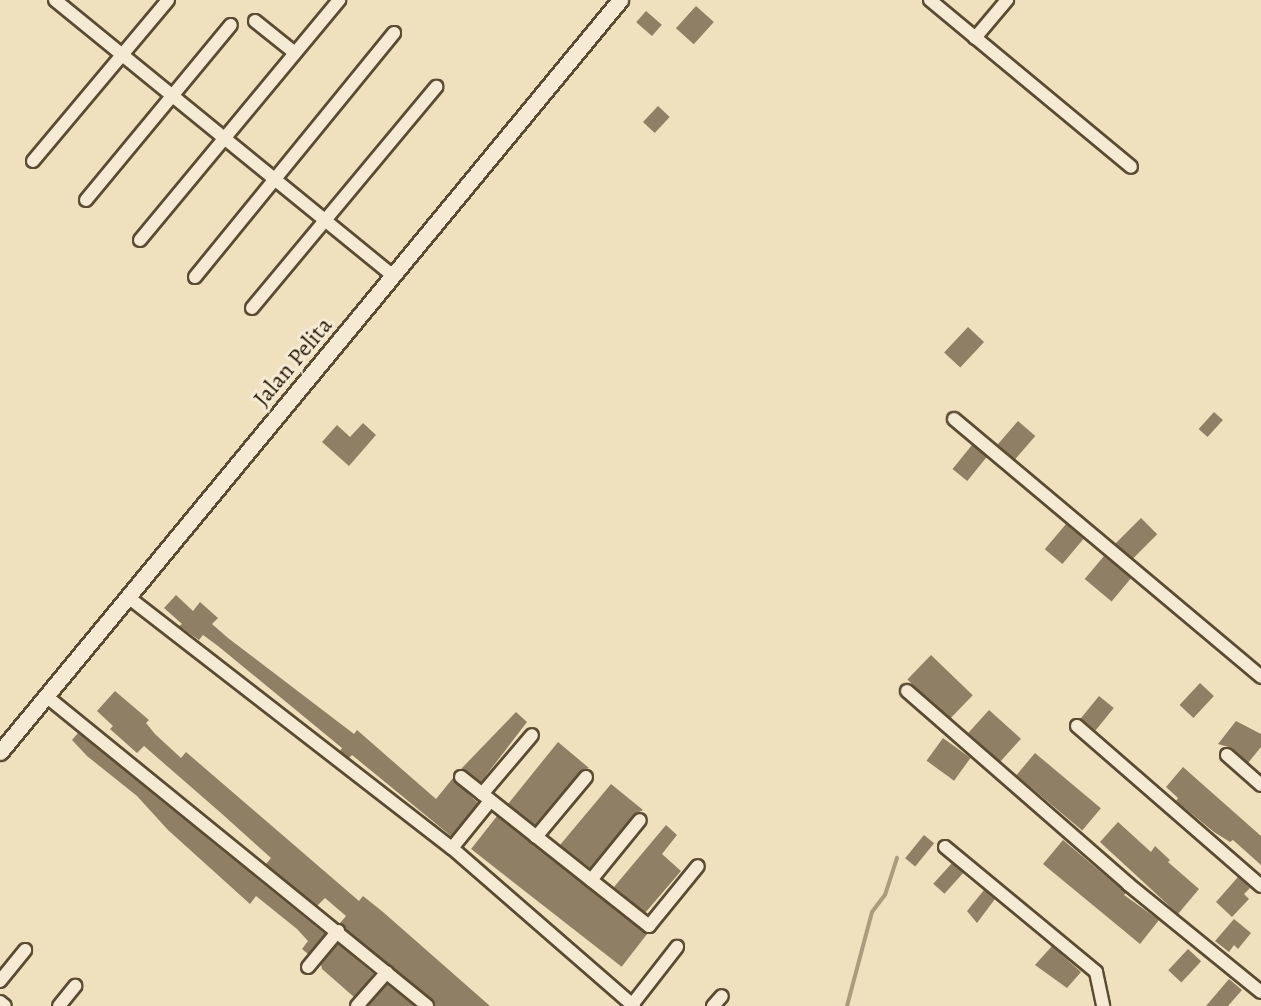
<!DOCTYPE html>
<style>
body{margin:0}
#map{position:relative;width:1261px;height:1006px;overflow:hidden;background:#efe0be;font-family:Alegreya,serif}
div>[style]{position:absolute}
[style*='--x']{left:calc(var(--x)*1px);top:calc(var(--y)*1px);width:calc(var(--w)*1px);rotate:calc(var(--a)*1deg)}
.stream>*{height:4px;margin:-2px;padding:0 2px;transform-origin:2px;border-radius:2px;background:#ab9c7f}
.building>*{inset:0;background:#8f8065;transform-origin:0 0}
.roads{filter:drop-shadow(2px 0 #5a4b32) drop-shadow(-2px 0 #5a4b32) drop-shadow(0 2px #5a4b32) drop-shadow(0 -2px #5a4b32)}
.minor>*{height:12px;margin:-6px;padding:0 6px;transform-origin:6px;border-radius:6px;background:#f5ebd5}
.tertiary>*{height:15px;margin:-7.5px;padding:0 7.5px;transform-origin:7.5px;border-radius:7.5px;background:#f5ebd5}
span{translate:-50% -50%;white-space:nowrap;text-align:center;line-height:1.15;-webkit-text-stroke:6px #f5ebd5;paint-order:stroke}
.street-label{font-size:24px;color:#281904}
</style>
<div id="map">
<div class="stream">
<i style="--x:847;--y:1006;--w:97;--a:-75.1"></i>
<i style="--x:872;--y:912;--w:21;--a:-53"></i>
<i style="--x:885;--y:895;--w:39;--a:-72"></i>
</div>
<div class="building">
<i style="left:696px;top:6px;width:24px;height:30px;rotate:42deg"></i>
<i style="left:646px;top:11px;width:21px;height:15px;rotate:41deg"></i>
<i style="left:658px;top:106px;width:16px;height:22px;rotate:43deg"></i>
<i style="left:968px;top:327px;width:22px;height:35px;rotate:43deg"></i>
<i style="left:1214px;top:412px;width:12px;height:23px;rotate:42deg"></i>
<i style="left:1018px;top:421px;width:23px;height:31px;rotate:41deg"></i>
<i style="clip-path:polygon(363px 423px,376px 435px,349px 466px,322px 442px,337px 425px,350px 437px)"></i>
<i style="left:972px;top:445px;width:19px;height:31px;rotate:39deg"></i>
<i style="left:1141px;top:518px;width:23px;height:36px;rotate:45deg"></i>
<i style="left:1066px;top:524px;width:23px;height:33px;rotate:40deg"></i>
<i style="left:1104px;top:556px;width:35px;height:30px;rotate:40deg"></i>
<i style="clip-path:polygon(176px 595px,193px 611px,200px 602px,218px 618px,212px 624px,228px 638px,354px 734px,357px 730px,436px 799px,453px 778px,478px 803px,451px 836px,352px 755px,349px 758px,340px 751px,342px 748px,218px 646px,203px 635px,199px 640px,179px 626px,182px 624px,164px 608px)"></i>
<i style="left:931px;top:655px;width:58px;height:34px;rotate:44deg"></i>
<i style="left:1200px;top:683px;width:19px;height:30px;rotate:43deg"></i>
<i style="clip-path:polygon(115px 691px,149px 720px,146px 723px,155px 734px,181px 758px,186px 752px,359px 901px,363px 896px,383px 912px,490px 1006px,435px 1006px,346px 929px,340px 923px,346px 916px,325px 898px,317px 906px,266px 864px,271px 858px,221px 813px,144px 746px,137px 753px,110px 729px,113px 726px,97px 711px)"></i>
<i style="left:1099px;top:696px;width:19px;height:29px;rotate:39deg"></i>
<i style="left:989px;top:710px;width:43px;height:31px;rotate:42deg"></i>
<i style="clip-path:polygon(516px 712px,527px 722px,481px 782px,461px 769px)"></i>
<i style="clip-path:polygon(1236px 721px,1261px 734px,1261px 747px,1248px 763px,1232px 748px,1218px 744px)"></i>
<i style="clip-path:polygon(78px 733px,325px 934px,308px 954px,302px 949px,308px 941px,297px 929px,256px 896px,250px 904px,168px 830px,137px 796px,87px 756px,72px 740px)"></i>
<i style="left:943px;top:738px;width:34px;height:28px;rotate:36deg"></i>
<i style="clip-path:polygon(558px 742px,589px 768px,580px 772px,535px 825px,508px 804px)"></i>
<i style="left:1035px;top:753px;width:86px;height:29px;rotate:40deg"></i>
<i style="clip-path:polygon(1183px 767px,1261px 836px,1261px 865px,1233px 840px,1230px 842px,1214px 832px,1176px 801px,1178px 798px,1166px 787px)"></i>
<i style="clip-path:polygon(611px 784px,643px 810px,634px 815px,590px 868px,560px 845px)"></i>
<i style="left:497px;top:816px;width:191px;height:42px;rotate:38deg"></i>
<i style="clip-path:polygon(1118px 822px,1151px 852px,1155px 846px,1170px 860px,1168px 862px,1199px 889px,1178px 914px,1100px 842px)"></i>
<i style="clip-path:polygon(666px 825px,677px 835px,662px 854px,681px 871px,645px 913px,614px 887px)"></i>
<i style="left:924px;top:835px;width:13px;height:30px;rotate:39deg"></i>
<i style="clip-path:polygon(1063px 840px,1126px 893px,1124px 895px,1159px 920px,1140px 944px,1043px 864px)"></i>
<i style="left:952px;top:863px;width:15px;height:28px;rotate:42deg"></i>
<i style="clip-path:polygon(1238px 877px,1250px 888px,1244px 894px,1249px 899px,1232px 917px,1216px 902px)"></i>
<i style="clip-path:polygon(984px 890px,995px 899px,977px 923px,967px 911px)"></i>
<i style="clip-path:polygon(1234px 919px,1251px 933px,1238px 949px,1234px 945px,1229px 952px,1215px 941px)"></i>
<i style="clip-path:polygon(338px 944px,374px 974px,354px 997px,322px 969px,321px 964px)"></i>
<i style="clip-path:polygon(1052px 946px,1081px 972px,1067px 988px,1035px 965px)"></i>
<i style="left:1188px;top:949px;width:18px;height:29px;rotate:43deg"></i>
<i style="clip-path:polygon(1229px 979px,1242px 990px,1228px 1006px,1206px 1006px)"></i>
<i style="clip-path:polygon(387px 984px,414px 1006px,368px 1006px)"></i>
</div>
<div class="roads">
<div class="minor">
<i style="--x:55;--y:0;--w:436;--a:39.2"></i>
<i style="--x:930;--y:0;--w:261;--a:39.7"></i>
<i style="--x:255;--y:21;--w:51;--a:38.7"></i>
<i style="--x:975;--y:38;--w:50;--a:-49.9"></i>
<i style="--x:33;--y:161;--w:210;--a:-50"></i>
<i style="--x:86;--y:200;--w:227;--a:-50.4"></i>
<i style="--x:140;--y:240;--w:312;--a:-50.3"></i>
<i style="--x:195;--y:277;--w:315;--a:-50.8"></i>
<i style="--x:252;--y:308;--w:288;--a:-50.2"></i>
<i style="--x:954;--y:419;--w:401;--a:40"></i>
<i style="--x:128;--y:597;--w:410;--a:37.8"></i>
<i style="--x:452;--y:848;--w:241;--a:41"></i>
<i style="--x:907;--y:691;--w:293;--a:41.1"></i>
<i style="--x:1128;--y:884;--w:171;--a:39.1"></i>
<i style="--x:46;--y:696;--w:491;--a:39.1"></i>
<i style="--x:1077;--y:726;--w:244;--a:41"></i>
<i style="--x:1227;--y:755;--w:45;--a:41.4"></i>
<i style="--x:461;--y:777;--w:240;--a:38.4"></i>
<i style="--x:649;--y:926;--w:77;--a:-50.8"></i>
<i style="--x:482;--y:794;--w:77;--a:-49.7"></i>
<i style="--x:536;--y:837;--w:78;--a:-50.2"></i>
<i style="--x:945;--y:847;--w:196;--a:39.6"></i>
<i style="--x:1096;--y:972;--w:35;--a:78"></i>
<i style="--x:452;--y:848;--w:60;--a:-51"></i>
<i style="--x:591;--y:880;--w:77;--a:-50.8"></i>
<i style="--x:308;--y:967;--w:47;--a:-50.2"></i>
<i style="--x:0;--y:981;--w:40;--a:-51"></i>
<i style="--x:0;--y:1002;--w:6;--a:39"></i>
<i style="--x:59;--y:1006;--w:26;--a:-51"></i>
<i style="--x:357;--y:1006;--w:45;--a:-48.6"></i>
<i style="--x:631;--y:1006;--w:75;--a:-52.1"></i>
<i style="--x:713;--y:1006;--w:13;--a:-48"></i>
</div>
<div class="tertiary">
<i style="--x:0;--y:752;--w:975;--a:-50.5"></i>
</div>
</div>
<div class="street-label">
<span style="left:293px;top:362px;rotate:-50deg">Jalan Pelita</span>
</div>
</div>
